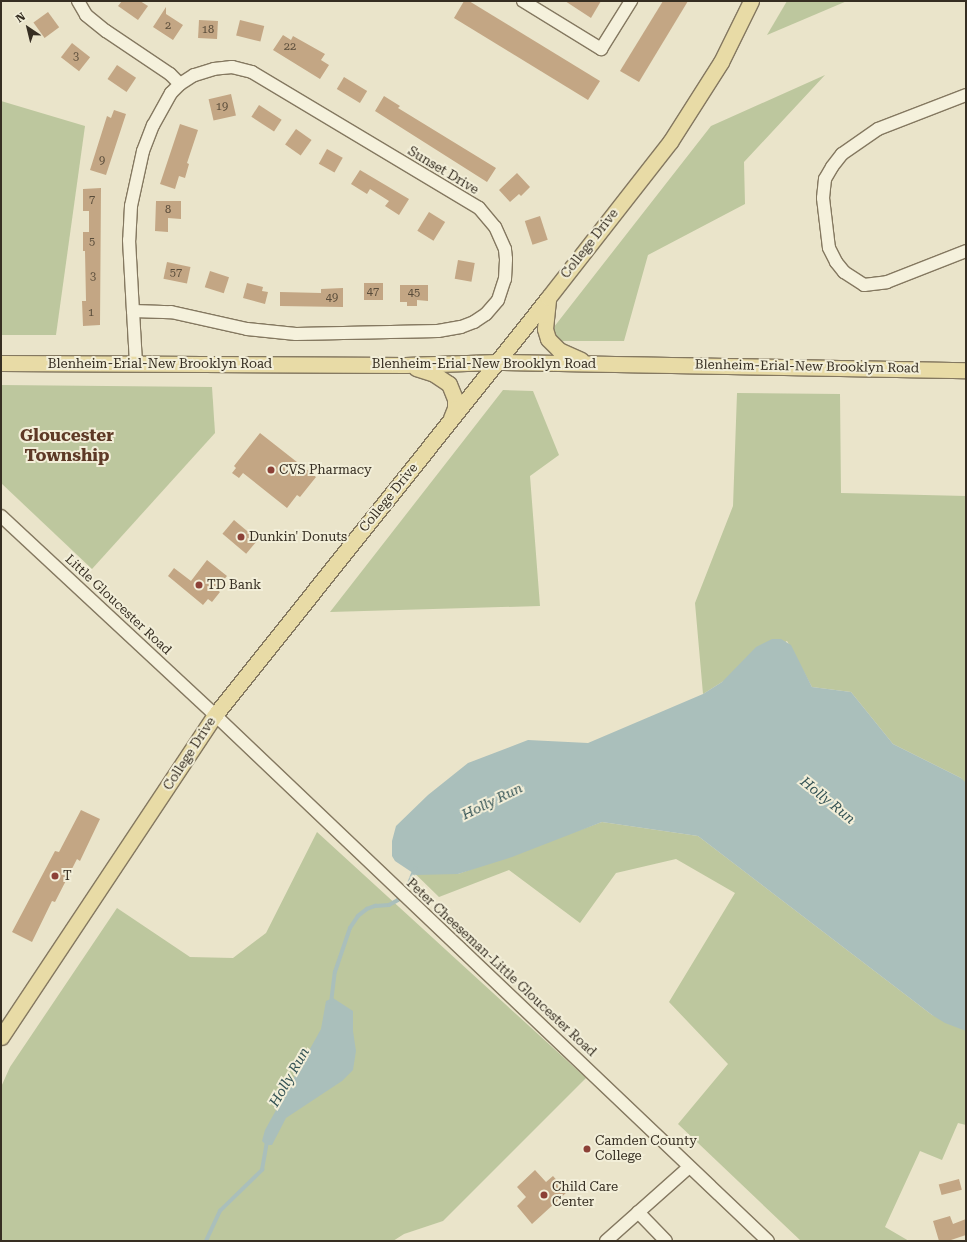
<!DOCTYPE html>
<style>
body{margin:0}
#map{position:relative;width:967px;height:1242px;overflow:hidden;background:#eae4ca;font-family:"Roboto Serif",serif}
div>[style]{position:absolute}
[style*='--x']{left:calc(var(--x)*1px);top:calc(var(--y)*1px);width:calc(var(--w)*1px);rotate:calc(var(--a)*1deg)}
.green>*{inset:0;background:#bdc79e}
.water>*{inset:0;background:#aabfbb}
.stream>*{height:3.5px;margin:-1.75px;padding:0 1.75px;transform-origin:1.75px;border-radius:1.75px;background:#aabfbb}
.building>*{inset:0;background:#c3a684;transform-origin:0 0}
.roads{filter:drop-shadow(1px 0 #847860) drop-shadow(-1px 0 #847860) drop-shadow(0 1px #847860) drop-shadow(0 -1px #847860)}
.minor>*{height:12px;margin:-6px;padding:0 6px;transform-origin:6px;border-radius:6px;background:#f5f1dc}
.major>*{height:15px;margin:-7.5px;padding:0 7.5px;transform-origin:7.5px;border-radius:7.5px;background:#e8dba6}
.dots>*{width:11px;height:11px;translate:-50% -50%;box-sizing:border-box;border:2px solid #f2eed8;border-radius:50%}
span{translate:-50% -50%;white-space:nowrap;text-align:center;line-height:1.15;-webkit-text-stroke:4px #f2eed8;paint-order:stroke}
.number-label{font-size:11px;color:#594c3a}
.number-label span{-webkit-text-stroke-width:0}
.street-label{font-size:13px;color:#362e22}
.poi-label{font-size:13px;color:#362e22}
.left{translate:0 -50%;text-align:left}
.water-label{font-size:14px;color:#335254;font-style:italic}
.district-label{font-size:17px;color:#5e3926;font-weight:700}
.frame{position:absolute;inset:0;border:2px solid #362e22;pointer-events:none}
.north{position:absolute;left:8px;top:8px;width:40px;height:40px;-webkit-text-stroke:3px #f2eed8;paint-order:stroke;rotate:325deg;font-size:11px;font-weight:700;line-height:16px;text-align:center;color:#362e22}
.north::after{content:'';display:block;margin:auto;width:14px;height:18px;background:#362e22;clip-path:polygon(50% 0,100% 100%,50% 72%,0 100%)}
</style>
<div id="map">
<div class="green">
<i style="clip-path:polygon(787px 1px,847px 1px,767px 35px)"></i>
<i style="clip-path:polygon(825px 75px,744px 162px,745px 204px,648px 255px,624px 341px,543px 341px,711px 126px)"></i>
<i style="clip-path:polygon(1px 101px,85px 126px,56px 335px,1px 335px)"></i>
<i style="clip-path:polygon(1px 385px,212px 387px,215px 433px,92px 569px,1px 483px)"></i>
<i style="clip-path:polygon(503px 390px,533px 391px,559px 455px,530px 476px,540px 606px,330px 612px)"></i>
<i style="clip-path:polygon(737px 393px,840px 394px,841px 493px,966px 496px,966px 789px,961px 778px,893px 744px,851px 692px,812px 687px,787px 641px,703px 694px,695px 603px,733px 506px)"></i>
<i style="clip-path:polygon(602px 822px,698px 836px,932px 1015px,966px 1023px,966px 1125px,958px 1123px,942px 1160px,920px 1151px,885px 1227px,909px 1241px,801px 1241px,678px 1124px,728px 1064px,669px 1002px,735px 893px,676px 859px,616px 873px,580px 923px,509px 870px,439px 897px,401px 860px,458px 874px)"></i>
<i style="clip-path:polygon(317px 832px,586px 1078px,443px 1221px,404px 1234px,393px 1241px,1px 1241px,1px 1087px,10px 1067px,117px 908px,190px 957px,233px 958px,266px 933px)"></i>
</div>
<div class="water">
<i style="clip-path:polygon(772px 639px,781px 639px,791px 645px,812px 687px,851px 692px,893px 744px,961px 778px,966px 783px,966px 1031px,945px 1023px,932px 1015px,698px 836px,602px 822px,512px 857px,458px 874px,416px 875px,395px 861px,392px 856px,392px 841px,396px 826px,428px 795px,468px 763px,528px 740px,588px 743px,703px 694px,722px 682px,756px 647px)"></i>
<i style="clip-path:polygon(333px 998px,353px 1011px,353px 1031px,356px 1051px,353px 1070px,342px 1081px,286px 1118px,272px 1145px,266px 1145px,262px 1141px,265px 1130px,321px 1029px,326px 1001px)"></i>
</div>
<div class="stream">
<i style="--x:331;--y:1003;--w:31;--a:-83"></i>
<i style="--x:335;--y:972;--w:46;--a:-71.2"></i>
<i style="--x:350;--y:928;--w:14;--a:-56"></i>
<i style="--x:358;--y:916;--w:11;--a:-38"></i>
<i style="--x:367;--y:909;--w:9;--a:-21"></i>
<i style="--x:375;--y:906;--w:14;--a:-4"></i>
<i style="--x:389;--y:905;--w:10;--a:-29"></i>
<i style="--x:398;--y:900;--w:12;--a:-48"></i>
<i style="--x:406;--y:891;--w:24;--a:-68"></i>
<i style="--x:206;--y:1241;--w:33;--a:-65"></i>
<i style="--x:220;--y:1211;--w:59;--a:-44.3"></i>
<i style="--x:262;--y:1170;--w:29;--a:-80"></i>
</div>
<div class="building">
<i style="clip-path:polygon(122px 1px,140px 1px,148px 6px,138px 20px,118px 6px)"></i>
<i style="clip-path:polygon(464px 1px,469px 1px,600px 81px,588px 100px,454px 18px)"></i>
<i style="clip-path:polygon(565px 1px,601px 1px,591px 18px)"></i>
<i style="clip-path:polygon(663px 1px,688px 1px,639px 82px,620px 71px)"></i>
<i style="clip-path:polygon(166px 7px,166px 14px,183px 25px,173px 40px,153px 27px)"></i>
<i style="left:48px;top:12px;width:19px;height:18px;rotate:54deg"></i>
<i style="left:199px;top:20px;width:19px;height:18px;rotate:3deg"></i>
<i style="left:240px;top:20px;width:25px;height:16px;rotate:14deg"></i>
<i style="clip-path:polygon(283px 35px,291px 40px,293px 36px,325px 54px,321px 60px,329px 65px,320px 79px,273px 50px)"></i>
<i style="left:72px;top:43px;width:23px;height:18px;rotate:38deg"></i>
<i style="left:117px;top:65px;width:23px;height:17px;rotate:34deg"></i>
<i style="left:344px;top:77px;width:27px;height:14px;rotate:31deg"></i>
<i style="left:231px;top:94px;width:22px;height:23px;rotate:77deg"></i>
<i style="clip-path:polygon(384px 96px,400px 106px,398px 108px,496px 168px,487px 182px,375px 111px)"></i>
<i style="left:259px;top:105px;width:27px;height:14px;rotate:33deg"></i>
<i style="clip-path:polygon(114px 110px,126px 114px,106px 175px,90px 170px,107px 116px,111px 118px)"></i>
<i style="clip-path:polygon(180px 124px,198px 130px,187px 163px,189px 164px,185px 178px,179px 176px,175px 189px,160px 184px)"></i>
<i style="left:296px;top:129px;width:19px;height:19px;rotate:35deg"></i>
<i style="left:327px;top:149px;width:18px;height:17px;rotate:29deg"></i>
<i style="clip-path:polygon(360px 170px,409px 199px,399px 215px,385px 206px,389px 201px,370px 189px,367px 194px,351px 184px)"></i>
<i style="clip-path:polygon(517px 173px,530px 187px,521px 196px,519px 194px,510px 202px,499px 190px)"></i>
<i style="clip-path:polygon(101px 188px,100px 325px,83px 326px,82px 301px,86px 301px,85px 251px,83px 251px,83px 232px,89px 232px,89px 211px,83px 211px,83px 189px)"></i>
<i style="clip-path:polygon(156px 201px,181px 201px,181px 219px,168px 218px,168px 232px,155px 231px)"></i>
<i style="left:429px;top:212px;width:19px;height:22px;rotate:32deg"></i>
<i style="left:540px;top:216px;width:25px;height:16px;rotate:72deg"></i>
<i style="left:458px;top:260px;width:17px;height:19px;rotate:10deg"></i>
<i style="left:167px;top:262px;width:24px;height:17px;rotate:12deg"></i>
<i style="left:210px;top:271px;width:20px;height:17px;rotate:18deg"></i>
<i style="clip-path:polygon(247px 283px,263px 287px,262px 291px,268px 292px,265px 304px,243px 298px)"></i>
<i style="left:383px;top:283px;width:17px;height:19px;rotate:90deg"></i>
<i style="clip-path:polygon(400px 285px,428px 285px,428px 301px,417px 300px,417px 306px,407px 306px,407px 302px,400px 302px)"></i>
<i style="clip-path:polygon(343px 288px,343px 307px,280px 306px,280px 292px,321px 293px,321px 289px)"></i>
<i style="clip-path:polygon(260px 433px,316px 477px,300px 497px,297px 495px,287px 508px,243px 473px,239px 478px,232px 473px,236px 468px,234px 466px)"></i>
<i style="left:234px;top:520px;width:31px;height:18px;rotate:40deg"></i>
<i style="clip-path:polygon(207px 560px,227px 576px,216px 589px,220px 592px,212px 602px,208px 599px,203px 605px,168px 576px,174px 568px,191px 581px)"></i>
<i style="clip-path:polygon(81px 810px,100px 819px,80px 861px,77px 859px,55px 902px,52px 901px,32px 942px,12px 932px,55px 851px,59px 852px)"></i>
<i style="clip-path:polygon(535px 1170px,546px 1182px,553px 1176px,567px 1192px,532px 1224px,517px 1206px,526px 1197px,517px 1187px)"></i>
<i style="left:959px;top:1179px;width:11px;height:21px;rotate:75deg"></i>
<i style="clip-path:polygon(950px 1216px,953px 1224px,966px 1219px,966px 1235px,948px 1241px,939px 1241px,933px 1221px)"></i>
</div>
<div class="roads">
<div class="minor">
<i style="--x:78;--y:1;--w:16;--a:60"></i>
<i style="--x:86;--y:15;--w:26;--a:39"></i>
<i style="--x:106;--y:31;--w:77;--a:33.9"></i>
<i style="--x:170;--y:74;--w:14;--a:45"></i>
<i style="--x:523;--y:1;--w:92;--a:31.6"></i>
<i style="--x:601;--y:49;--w:57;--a:-58"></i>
<i style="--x:966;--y:95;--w:94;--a:158.9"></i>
<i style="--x:878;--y:129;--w:44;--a:145.2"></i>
<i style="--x:842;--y:154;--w:16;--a:128"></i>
<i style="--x:832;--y:167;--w:14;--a:120"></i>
<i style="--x:825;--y:179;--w:19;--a:96"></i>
<i style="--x:823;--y:198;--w:50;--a:83.2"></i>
<i style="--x:829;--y:248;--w:16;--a:63"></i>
<i style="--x:836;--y:262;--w:13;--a:51"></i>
<i style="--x:844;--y:272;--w:24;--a:33"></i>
<i style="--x:864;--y:285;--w:23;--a:-7"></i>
<i style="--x:887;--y:282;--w:85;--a:-21.4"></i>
<i style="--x:133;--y:311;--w:38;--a:2"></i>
<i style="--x:171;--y:312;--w:78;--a:12.6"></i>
<i style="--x:247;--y:329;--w:49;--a:5.8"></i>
<i style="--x:296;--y:334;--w:142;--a:-1.2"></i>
<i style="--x:438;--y:331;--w:23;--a:-10"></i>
<i style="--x:461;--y:327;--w:14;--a:-21"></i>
<i style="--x:474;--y:322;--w:14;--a:-34"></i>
<i style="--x:486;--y:314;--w:18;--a:-49"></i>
<i style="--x:498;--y:300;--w:22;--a:-72"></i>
<i style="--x:505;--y:279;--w:20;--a:-87"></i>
<i style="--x:506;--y:259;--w:10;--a:-96"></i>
<i style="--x:505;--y:249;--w:24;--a:-114"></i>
<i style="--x:495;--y:227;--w:25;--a:-130"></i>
<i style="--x:479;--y:208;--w:265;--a:-149.1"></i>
<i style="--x:252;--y:72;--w:21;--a:-166"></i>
<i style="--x:232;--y:67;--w:18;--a:174"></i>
<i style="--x:214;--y:69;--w:21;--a:163"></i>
<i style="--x:194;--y:75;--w:17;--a:147"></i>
<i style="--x:180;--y:84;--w:13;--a:135"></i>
<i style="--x:171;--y:93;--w:37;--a:119"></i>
<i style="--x:153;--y:125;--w:28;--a:111"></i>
<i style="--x:143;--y:151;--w:56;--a:102.3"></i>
<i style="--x:131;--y:206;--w:34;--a:93"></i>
<i style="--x:129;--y:240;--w:71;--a:86.8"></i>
<i style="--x:133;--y:311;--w:52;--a:86.7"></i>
<i style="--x:1;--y:516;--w:292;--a:42.9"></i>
<i style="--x:215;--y:715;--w:763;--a:43.57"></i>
<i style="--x:638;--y:1212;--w:40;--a:46"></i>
<i style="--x:606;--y:1241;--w:111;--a:-41.7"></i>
</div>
<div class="major">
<i style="--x:548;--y:300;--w:29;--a:96"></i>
<i style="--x:545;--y:329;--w:10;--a:73"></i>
<i style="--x:548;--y:339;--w:16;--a:45"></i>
<i style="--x:559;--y:350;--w:24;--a:24"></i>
<i style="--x:1;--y:363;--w:404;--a:0.3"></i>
<i style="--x:405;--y:365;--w:93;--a:-1.8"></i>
<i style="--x:498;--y:362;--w:468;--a:1"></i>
<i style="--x:416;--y:368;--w:19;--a:18"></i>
<i style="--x:434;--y:374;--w:18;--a:34"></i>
<i style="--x:449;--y:384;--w:16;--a:68"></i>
<i style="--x:455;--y:399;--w:9;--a:90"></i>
<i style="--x:455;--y:408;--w:11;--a:112"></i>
<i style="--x:1;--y:1037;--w:387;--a:-56.4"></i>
<i style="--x:215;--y:715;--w:534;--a:-51.39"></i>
<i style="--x:548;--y:298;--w:198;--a:-52"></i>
<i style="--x:670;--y:142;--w:95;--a:-57.5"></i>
<i style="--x:721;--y:62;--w:68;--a:-63.8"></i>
</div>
</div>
<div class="dots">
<i style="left:271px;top:470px;background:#8c4137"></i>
<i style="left:241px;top:537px;background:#8c4137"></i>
<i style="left:199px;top:585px;background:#8c4137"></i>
<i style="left:55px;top:876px;background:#8c4137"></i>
<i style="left:587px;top:1149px;background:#8c4137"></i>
<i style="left:544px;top:1195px;background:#8c4137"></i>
</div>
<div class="number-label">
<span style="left:168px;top:26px">2</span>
<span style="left:208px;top:30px">18</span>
<span style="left:290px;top:47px">22</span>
<span style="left:76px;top:57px">3</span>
<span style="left:222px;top:107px">19</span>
<span style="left:102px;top:161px">9</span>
<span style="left:92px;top:200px">7</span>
<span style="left:168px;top:210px">8</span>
<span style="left:92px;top:242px">5</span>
<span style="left:176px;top:273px">57</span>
<span style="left:93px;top:277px">3</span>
<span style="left:373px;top:292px">47</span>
<span style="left:414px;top:293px">45</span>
<span style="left:332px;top:298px">49</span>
<span style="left:91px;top:313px">1</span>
</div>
<div class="street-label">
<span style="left:443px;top:171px;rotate:31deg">Sunset Drive</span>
<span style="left:590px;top:244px;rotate:-52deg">College Drive</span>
<span style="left:160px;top:364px">Blenheim-Erial-New Brooklyn Road</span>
<span style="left:484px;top:364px">Blenheim-Erial-New Brooklyn Road</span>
<span style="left:807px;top:367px;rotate:1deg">Blenheim-Erial-New Brooklyn Road</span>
<span style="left:389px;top:498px;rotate:-51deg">College Drive</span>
<span style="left:118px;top:605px;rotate:43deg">Little Gloucester Road</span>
<span style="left:190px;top:754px;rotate:-57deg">College Drive</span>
<span style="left:501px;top:968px;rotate:43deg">Peter Cheeseman-Little Gloucester Road</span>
</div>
<div class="poi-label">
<span class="left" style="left:279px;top:470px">CVS Pharmacy</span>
<span class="left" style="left:249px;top:537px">Dunkin' Donuts</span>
<span class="left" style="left:207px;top:585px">TD Bank</span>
<span class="left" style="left:63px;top:876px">T</span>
<span class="left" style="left:595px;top:1149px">Camden County<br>College</span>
<span class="left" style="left:552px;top:1195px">Child Care<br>Center</span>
</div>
<div class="water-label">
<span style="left:828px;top:800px;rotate:39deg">Holly Run</span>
<span style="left:492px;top:801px;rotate:-26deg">Holly Run</span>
<span style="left:289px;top:1077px;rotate:-60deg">Holly Run</span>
</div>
<div class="district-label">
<span style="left:67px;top:446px">Gloucester<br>Township</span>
</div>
<div class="frame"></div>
<div class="north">N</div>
</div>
